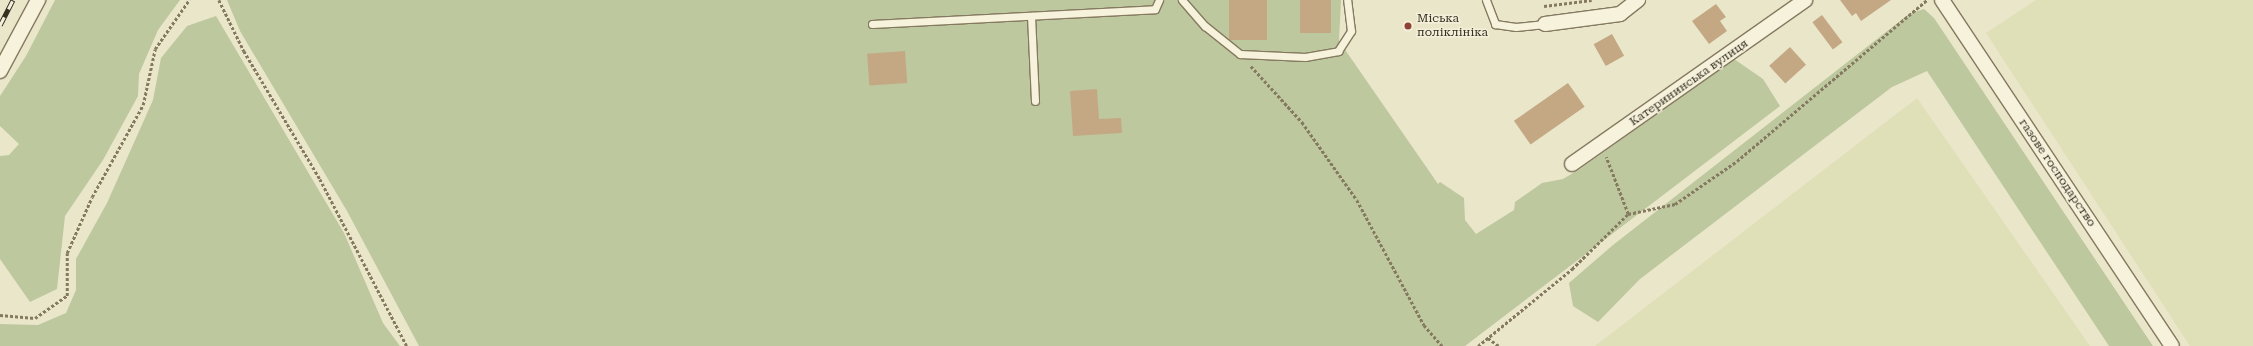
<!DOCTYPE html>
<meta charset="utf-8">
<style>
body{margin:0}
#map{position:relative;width:2253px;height:346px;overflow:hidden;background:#eae6ca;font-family:"Roboto Serif",serif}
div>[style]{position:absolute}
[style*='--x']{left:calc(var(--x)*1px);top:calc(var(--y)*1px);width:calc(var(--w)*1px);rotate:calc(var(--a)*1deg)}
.farmland>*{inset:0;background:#dfdfb8}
.green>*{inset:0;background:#bdc89e}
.building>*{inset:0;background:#c4a884;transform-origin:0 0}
.path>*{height:2.5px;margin-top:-1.25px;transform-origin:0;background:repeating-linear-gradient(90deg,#857960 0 3px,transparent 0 5px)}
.roads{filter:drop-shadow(1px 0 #857960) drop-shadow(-1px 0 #857960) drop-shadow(0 1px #857960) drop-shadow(0 -1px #857960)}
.lane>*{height:7px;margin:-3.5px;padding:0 3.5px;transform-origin:3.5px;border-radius:3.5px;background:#f6f2dc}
.street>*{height:14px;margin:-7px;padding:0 7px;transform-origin:7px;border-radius:7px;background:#f6f2dc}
.rail>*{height:4.5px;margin-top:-2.25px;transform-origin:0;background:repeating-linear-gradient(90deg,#f3efd9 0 9px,#372f22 0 18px);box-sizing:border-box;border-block:1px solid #372f22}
.dots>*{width:11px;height:11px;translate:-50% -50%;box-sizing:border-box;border:2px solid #f3efd9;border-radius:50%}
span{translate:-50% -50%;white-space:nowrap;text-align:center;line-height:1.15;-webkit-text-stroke:3px #f3efd9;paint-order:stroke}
.poi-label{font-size:12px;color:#372f22}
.left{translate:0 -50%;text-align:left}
.street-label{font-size:12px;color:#372f22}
</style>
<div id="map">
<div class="farmland">
<i style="clip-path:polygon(2036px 0,2253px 0,2253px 346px,2190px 346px,1986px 33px)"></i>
<i style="clip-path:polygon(1917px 98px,2090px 346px,1595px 346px)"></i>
</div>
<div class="green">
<i style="clip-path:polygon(55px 0,180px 0,158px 30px,139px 74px,138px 96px,103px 160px,65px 216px,57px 289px,30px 302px,0 259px,0 156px,9px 155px,19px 144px,0 126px,0 96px,26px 56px)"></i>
<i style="clip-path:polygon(227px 0,1341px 0,1339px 41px,1438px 184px,1440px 182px,1464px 198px,1465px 220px,1476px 234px,1514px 210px,1515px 202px,1542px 183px,1563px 179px,1580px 169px,1734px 59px,1763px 79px,1780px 106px,1465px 346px,419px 346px,347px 211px,240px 31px)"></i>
<i style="clip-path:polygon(1924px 9px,1934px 18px,2153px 346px,2109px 346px,1927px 71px,1892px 87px,1640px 279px,1598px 322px,1573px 306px,1569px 283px,1613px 245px,1909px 14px)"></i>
<i style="clip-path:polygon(216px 16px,344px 233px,383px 323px,400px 346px,0 346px,0 324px,38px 325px,66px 313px,76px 290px,76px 259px,107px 203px,153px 100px,161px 58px,187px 26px)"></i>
</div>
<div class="building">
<i style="left:1229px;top:0;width:38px;height:40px"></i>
<i style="left:1300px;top:0;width:31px;height:33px"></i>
<i style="clip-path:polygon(1840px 0,1891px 0,1861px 21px,1856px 13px,1852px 16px)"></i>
<i style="clip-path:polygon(1716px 4px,1726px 17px,1720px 21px,1727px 31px,1709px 44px,1692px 21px)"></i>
<i style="left:1822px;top:15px;width:34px;height:12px;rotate:53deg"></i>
<i style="left:1612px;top:34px;width:25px;height:21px;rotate:61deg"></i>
<i style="left:1790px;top:47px;width:24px;height:28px;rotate:48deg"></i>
<i style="left:905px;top:51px;width:32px;height:38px;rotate:86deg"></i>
<i style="left:1568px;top:83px;width:29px;height:66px;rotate:55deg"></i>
<i style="clip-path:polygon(1097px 89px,1099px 119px,1121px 118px,1122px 133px,1073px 136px,1070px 91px)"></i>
</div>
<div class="path">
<i style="--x:219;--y:0;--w:57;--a:63.9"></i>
<i style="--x:244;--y:51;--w:149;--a:59.3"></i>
<i style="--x:320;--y:179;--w:188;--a:62.5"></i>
<i style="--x:1544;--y:6;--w:48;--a:-7.1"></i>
<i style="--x:1251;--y:66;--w:76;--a:47.7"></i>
<i style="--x:1302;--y:122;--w:95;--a:54.8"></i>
<i style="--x:1357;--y:200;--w:142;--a:61.8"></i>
<i style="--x:1424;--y:325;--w:28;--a:49"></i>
<i style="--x:1628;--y:214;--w:48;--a:-12"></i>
<i style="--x:1675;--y:204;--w:75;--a:-34.7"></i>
<i style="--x:1737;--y:161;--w:249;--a:-40.3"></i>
<i style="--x:0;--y:315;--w:35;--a:5"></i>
<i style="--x:35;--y:318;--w:39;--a:-35"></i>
<i style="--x:67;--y:296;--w:43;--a:-90"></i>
<i style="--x:67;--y:253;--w:61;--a:-65.9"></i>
<i style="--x:92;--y:197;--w:105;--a:-61"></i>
<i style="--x:143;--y:105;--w:57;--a:-77.9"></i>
<i style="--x:155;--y:49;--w:60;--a:-55.2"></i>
<i style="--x:1488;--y:338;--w:14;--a:36"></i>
<i style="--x:1478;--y:346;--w:122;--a:-39.3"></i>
<i style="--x:1572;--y:269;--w:78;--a:-44.5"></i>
<i style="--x:1628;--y:214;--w:61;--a:-111.1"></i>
</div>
<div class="roads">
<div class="lane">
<i style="--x:1182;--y:0;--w:35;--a:49"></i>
<i style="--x:1205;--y:26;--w:45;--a:38.7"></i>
<i style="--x:1240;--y:54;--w:65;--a:2.6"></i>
<i style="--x:1305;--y:57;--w:34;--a:-10"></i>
<i style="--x:1338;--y:51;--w:24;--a:-57"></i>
<i style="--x:1351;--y:31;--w:31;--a:-97"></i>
<i style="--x:1486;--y:0;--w:26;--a:69"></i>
<i style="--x:1495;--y:24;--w:21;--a:8"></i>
<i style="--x:1516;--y:27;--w:29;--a:-6"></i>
<i style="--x:1031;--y:16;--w:85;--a:87.3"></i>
<i style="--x:872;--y:24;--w:283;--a:-3"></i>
<i style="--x:1155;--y:9;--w:10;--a:-66"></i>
</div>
<div class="street">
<i style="--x:1942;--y:0;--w:415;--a:56.4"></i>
<i style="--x:1545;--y:24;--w:76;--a:-7.6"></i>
<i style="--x:1620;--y:14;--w:23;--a:-38"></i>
<i style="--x:0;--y:71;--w:81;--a:-61.8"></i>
<i style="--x:1572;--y:164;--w:285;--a:-35.1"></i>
</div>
</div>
<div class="rail">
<i style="--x:0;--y:25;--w:28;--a:-63"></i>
</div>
<div class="dots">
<i style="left:1408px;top:26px;background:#8e4336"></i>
</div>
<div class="poi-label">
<span class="left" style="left:1417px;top:26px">Міська<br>поліклініка</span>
</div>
<div class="street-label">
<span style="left:1689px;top:83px;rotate:-35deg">Катерининська вулиця</span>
<span style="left:2057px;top:173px;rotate:56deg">газове господарство</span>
</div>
</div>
